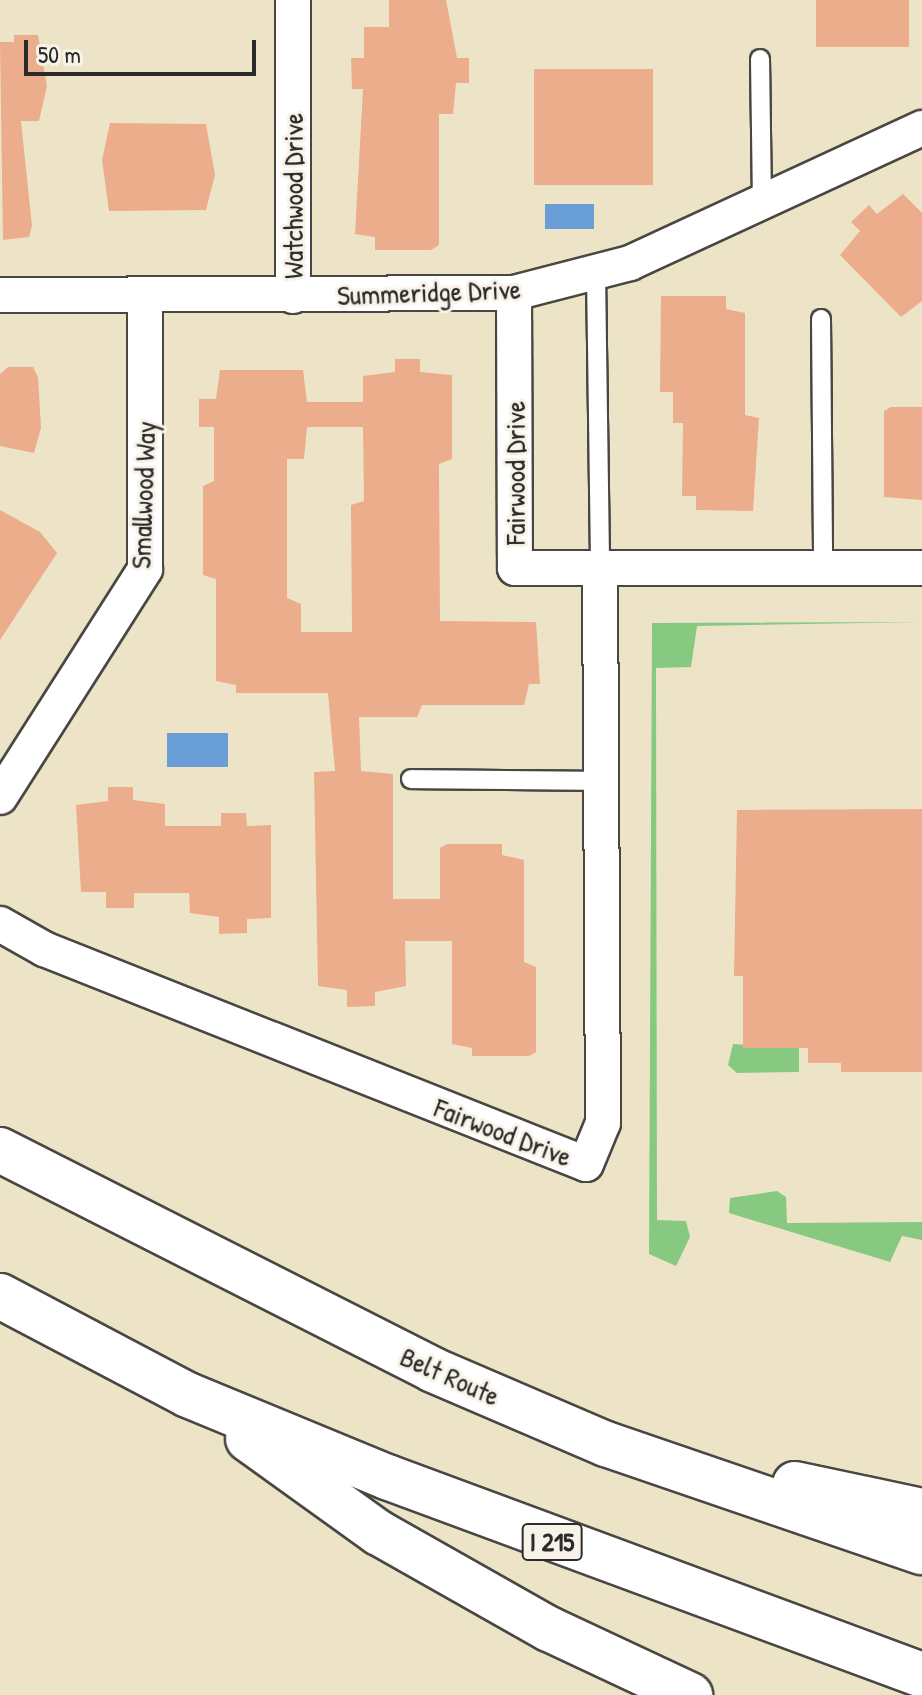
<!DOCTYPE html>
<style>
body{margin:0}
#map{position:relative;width:922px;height:1695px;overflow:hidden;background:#ede4c7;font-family:"Patrick Hand",sans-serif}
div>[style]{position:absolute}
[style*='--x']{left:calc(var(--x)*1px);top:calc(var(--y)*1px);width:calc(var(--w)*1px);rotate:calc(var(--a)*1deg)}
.green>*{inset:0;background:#88c981}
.water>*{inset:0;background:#699fd6;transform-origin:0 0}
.building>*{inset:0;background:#ebad8b;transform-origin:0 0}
.roads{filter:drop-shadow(2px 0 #484742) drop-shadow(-2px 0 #484742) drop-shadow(0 2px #484742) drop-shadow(0 -2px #484742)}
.service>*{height:18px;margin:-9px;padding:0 9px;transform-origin:9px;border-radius:9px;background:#fff}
.minor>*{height:34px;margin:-17px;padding:0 17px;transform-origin:17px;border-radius:17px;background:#fff}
.motorway>*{height:44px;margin:-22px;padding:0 22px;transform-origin:22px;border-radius:22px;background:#fff}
span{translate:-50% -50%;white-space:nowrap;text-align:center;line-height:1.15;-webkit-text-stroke:6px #f7f3e8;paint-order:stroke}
.shield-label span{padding:2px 6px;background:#f7f3e8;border:2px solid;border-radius:6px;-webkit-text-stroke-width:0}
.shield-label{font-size:26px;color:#2b2b2b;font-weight:700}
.street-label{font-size:28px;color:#2b2b2b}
.scale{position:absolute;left:24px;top:40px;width:232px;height:36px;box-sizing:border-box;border:4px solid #2b2b2b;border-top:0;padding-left:10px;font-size:24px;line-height:28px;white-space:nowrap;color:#2b2b2b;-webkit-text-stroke:6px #f7f3e8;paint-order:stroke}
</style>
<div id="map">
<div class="green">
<i style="clip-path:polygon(922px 622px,697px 626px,691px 667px,656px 668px,657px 1220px,686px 1221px,690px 1237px,676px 1266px,649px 1254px,652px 623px)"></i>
<i style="clip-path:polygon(733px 1044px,799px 1048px,799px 1072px,737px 1073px,728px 1065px)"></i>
<i style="clip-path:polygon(777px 1191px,786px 1197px,787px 1223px,922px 1222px,922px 1240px,902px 1236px,890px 1262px,729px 1213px,730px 1198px)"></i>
</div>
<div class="water">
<i style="left:545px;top:204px;width:49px;height:25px"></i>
<i style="left:167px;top:733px;width:61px;height:34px"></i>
</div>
<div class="building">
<i style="clip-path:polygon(389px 0,446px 0,457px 58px,469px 58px,469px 83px,456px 83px,453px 114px,439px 114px,439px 245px,431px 250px,375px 250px,375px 237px,355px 234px,363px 89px,352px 89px,351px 58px,364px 58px,364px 27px,389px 27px)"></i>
<i style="left:816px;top:0;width:93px;height:47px"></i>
<i style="clip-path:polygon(14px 35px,38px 35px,47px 86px,39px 121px,21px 121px,32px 226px,29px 237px,3px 240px,0 42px,14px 42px)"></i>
<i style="left:534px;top:69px;width:119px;height:116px"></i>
<i style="clip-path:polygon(110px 123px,206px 124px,215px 175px,206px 210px,109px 211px,102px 160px)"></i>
<i style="clip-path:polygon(903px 194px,922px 213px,922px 301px,901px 317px,840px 255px,860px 231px,851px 222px,869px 205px,877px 214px)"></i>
<i style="clip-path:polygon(661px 296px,726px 296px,726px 309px,745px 313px,745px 415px,759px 418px,753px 511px,696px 510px,696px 496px,682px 496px,683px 423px,673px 423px,673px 392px,660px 392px)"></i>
<i style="clip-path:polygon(evenodd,395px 359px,420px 359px,420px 372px,452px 375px,452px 459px,439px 464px,440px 621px,536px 622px,540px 684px,529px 684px,524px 705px,422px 705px,417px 717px,359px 717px,361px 771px,393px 774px,393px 899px,440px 899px,440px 848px,447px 844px,502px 844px,502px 855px,524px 860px,524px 962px,536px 967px,536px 1052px,529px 1056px,472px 1056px,472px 1048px,452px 1044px,452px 941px,405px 941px,406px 986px,375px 992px,375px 1006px,347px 1007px,347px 990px,318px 986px,314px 772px,335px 771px,328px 693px,236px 693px,236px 685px,216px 681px,216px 579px,203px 575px,203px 486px,214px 481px,214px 427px,199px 427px,199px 399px,216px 399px,220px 370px,303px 370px,307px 402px,363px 402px,363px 376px,395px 372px,395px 359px,307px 427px,363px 427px,364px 501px,351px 505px,352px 632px,301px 632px,301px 604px,287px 598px,287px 459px,304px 459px,307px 427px)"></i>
<i style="clip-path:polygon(8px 367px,33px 367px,38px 377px,41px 428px,34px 453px,0 446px,0 374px)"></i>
<i style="clip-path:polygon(891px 407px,922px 407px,922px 500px,884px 497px,884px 411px)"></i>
<i style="clip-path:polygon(0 510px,40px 532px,57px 553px,0 640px)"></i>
<i style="clip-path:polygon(108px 787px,133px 787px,133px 800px,165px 804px,165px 826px,221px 826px,221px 813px,246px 813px,247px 826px,271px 825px,271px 918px,247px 919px,247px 933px,219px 934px,219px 917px,190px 913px,189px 893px,134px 893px,134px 908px,106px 908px,106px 892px,81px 892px,76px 805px,108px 801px)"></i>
<i style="clip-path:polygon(922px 809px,922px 1072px,841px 1072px,841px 1063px,808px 1063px,808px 1048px,743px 1048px,743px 976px,734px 976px,737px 810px)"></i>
</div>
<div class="roads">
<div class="service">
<i style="--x:760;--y:59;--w:146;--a:89.2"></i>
<i style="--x:596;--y:273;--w:295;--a:89.2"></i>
<i style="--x:821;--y:319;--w:248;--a:89.5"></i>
<i style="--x:411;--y:779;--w:189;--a:0.6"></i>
</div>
<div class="minor">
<i style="--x:514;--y:293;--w:275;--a:89.8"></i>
<i style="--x:515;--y:568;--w:407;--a:0"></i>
<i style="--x:0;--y:295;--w:514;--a:-0.22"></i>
<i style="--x:514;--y:293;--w:120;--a:-14.5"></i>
<i style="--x:630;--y:263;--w:322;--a:-24.8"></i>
<i style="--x:293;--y:296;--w:296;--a:-90"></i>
<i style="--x:0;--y:797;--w:270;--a:-57.5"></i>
<i style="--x:145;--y:569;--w:274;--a:-90"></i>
<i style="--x:0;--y:924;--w:51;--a:29.6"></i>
<i style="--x:44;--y:949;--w:583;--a:21.64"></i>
<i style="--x:586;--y:1164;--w:44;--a:-67.5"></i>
<i style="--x:603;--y:1123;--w:555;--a:-90.31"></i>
</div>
<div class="motorway">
<i style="--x:0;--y:1150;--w:486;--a:26.9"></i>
<i style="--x:433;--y:1370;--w:188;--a:23.2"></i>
<i style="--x:606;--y:1444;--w:334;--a:18.9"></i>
<i style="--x:0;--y:1296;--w:212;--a:27.8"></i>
<i style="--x:188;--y:1395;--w:215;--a:22.4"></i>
<i style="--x:387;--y:1477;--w:570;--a:20.31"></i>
<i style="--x:248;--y:1439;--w:161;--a:35.7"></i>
<i style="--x:379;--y:1533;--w:195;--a:29.5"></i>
<i style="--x:549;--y:1629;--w:156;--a:25.1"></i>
<i style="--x:795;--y:1484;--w:130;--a:12"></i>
</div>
</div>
<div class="shield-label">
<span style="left:552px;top:1542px">I 215</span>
</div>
<div class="street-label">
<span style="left:293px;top:196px;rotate:-90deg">Watchwood Drive</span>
<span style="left:429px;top:292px;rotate:-2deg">Summeridge Drive</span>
<span style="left:515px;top:473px;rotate:-90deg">Fairwood Drive</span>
<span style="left:143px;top:495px;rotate:-88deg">Smallwood Way</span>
<span style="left:503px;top:1132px;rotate:21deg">Fairwood Drive</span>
<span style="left:450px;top:1376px;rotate:24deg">Belt Route</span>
</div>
<div class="scale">50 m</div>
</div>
